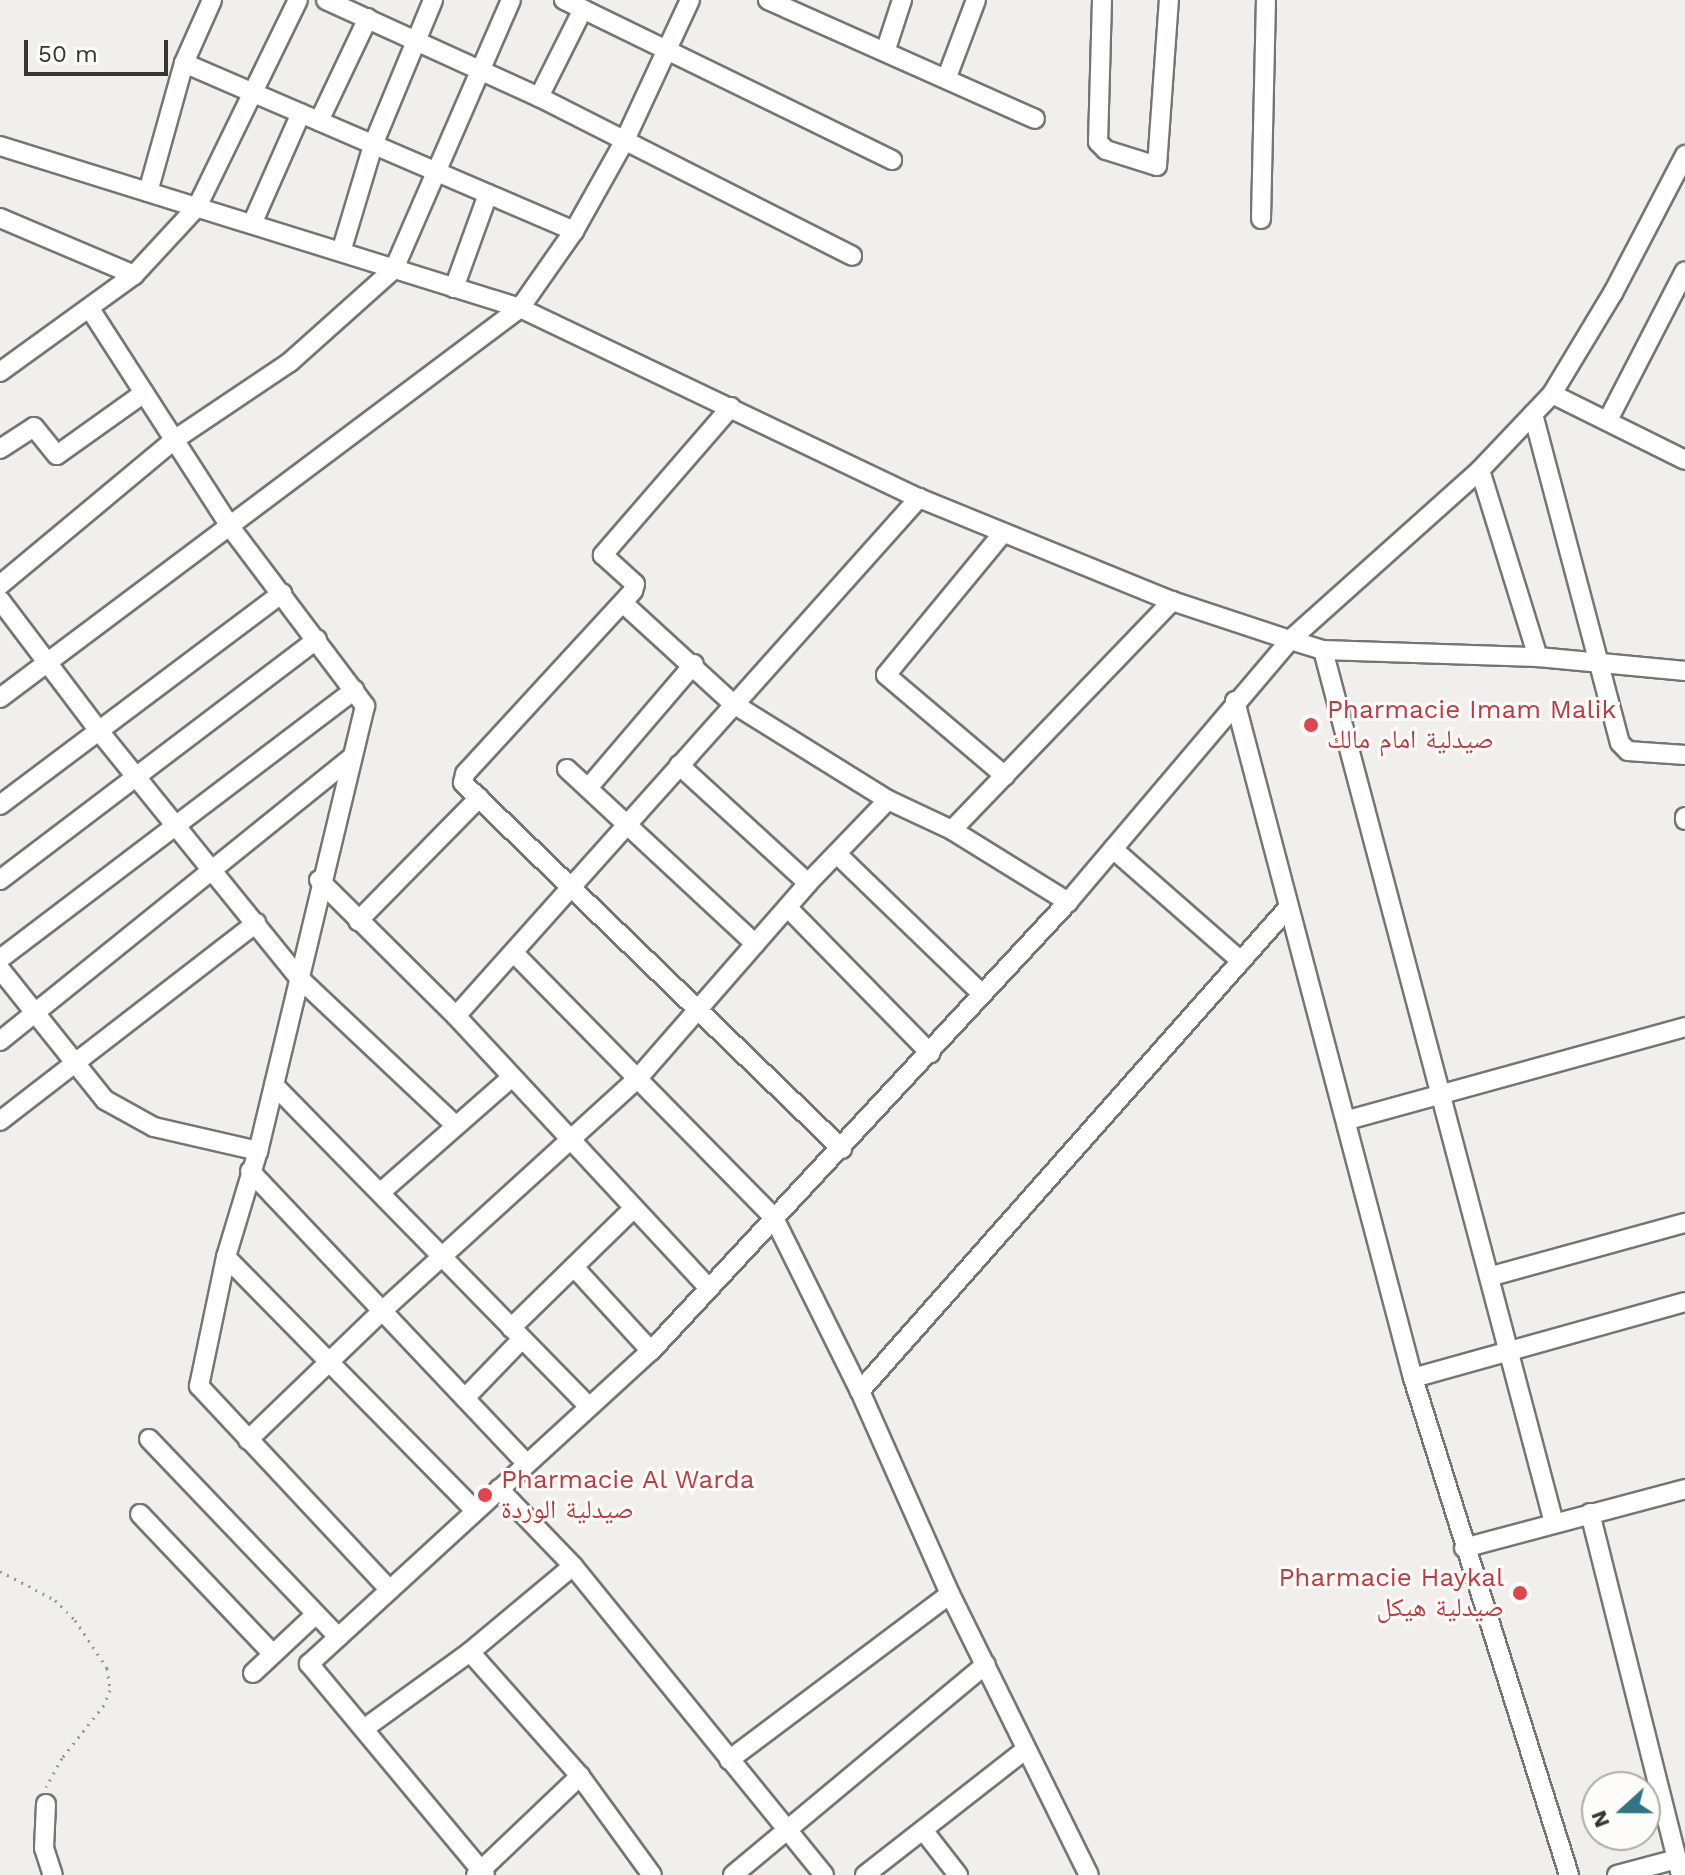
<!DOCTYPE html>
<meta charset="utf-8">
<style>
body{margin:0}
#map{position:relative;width:1685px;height:1875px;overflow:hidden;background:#f1efec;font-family:"Work Sans","Noto Naskh Arabic",sans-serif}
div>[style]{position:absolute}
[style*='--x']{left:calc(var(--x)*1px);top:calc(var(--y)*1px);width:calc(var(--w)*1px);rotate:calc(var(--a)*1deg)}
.path>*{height:3px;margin-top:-1.5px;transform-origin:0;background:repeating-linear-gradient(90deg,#999795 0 2px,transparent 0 8px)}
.roads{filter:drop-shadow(2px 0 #777573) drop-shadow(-2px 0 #777573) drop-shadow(0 2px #777573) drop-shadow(0 -2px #777573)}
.minor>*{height:18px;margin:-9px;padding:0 9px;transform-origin:9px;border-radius:9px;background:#fff}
.dots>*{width:22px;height:22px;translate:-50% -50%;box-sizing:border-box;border:4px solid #fefcf9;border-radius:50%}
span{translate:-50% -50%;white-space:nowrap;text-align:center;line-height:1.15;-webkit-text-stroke:6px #fefcf9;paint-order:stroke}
.health-label{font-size:26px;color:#be3a42}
.left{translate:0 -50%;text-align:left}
.right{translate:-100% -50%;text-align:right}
.north{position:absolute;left:1581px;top:1771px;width:80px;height:80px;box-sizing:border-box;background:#fefcf9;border:2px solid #aeacaa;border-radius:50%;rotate:249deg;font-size:22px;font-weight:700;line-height:32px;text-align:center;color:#363534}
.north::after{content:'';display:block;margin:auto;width:28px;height:36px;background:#327486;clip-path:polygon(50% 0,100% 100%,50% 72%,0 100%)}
.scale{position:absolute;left:24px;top:40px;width:144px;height:36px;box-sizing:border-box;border:4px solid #363534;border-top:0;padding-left:10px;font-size:24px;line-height:28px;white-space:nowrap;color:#363534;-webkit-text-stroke:6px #fefcf9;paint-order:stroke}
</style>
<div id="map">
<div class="path">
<i style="--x:0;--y:1571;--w:62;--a:27.8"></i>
<i style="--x:55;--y:1600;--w:28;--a:45"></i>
<i style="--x:75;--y:1620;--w:58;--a:56.3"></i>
<i style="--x:107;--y:1668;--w:22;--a:82"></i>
<i style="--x:110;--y:1690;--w:16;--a:112"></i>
<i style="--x:104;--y:1705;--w:68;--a:128.4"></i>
<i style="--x:62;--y:1758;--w:33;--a:119"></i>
</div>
<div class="roads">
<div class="minor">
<i style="--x:326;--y:0;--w:234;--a:24.5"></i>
<i style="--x:539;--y:97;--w:351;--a:26.9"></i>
<i style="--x:564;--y:0;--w:365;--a:26"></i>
<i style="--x:768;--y:0;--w:292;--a:24"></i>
<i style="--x:1102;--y:0;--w:142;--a:91.6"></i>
<i style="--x:1098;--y:142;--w:11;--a:45"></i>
<i style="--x:1106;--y:150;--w:53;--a:17.4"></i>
<i style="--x:1157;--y:166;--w:166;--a:-85.9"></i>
<i style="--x:886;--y:49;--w:52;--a:-71.9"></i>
<i style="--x:184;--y:63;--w:425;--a:23.3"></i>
<i style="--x:947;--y:77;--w:82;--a:-69.4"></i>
<i style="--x:539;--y:97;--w:98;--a:-63.4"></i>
<i style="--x:319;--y:121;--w:114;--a:-64.6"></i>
<i style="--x:0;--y:146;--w:545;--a:17.3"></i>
<i style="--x:520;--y:308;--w:442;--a:25.5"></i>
<i style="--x:919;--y:498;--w:273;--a:22.2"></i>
<i style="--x:1172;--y:601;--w:124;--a:18.3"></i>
<i style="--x:1290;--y:640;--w:34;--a:17"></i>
<i style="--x:1323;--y:650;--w:215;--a:1.9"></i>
<i style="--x:1538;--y:657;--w:148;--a:5.4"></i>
<i style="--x:148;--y:192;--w:134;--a:-74.4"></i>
<i style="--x:184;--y:63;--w:69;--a:-66"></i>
<i style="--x:0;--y:218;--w:146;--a:23"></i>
<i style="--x:1261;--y:219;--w:219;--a:-88.7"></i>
<i style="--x:252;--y:224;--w:121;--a:-66.2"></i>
<i style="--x:341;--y:252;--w:112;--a:-73.3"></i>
<i style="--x:373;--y:145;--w:157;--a:-67.5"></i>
<i style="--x:454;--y:288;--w:100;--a:-70.1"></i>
<i style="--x:90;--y:309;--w:260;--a:57.2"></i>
<i style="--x:231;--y:528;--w:223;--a:53"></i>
<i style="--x:365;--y:706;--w:458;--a:103.5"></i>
<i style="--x:258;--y:1151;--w:111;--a:106.8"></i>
<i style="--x:226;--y:1257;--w:132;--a:101.8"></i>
<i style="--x:199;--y:1386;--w:279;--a:46.9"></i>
<i style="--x:0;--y:372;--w:165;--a:-35.9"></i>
<i style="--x:134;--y:275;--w:93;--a:-47.2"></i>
<i style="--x:197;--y:207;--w:230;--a:-64"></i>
<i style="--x:1552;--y:394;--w:148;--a:26.4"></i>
<i style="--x:731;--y:407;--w:196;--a:130.9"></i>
<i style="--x:603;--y:555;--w:43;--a:42.2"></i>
<i style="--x:635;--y:584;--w:7;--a:106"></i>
<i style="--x:633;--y:591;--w:248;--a:132.6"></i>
<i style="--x:465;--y:774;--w:9;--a:103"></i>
<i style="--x:463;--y:783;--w:527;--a:44"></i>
<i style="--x:1533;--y:414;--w:340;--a:75.2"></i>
<i style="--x:1620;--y:743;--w:11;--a:45"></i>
<i style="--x:1628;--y:751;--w:57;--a:4"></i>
<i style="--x:1609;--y:418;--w:165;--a:-62.7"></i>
<i style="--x:0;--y:449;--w:40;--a:-32.9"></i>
<i style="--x:34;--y:427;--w:36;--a:51"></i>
<i style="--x:57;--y:455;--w:107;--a:-35.5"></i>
<i style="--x:1480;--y:470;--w:196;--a:72.8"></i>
<i style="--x:1003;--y:533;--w:184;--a:129.5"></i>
<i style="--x:886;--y:675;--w:156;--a:40.3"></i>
<i style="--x:0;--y:585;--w:226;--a:-39.8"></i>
<i style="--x:174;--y:440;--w:140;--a:-33.9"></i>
<i style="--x:290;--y:362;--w:140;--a:-41.8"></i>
<i style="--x:394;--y:269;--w:293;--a:-66.5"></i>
<i style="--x:0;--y:600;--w:164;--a:52.9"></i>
<i style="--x:99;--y:731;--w:316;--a:51"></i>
<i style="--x:298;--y:977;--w:217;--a:43.3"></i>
<i style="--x:623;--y:603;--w:148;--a:42.5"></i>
<i style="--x:732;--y:703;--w:184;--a:31.9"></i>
<i style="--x:888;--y:800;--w:71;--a:25.1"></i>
<i style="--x:952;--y:830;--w:137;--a:31.8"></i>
<i style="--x:1323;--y:650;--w:903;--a:75.18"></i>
<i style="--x:0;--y:698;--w:650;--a:-36.87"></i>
<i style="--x:520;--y:308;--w:94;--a:-55"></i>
<i style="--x:574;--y:231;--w:104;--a:-60.7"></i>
<i style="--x:625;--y:140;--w:154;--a:-65.1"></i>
<i style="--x:1235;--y:701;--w:700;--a:75.27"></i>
<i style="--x:1413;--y:1378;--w:521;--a:72.57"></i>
<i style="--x:679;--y:765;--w:175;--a:42.5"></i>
<i style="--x:567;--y:769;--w:257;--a:42.9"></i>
<i style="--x:588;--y:788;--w:163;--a:-49.5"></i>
<i style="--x:0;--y:805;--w:353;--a:-36.9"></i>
<i style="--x:1685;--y:817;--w:3;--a:90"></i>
<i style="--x:952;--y:830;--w:318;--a:-46.1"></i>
<i style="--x:1113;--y:849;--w:170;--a:41.2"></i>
<i style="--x:837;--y:854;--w:202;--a:44"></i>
<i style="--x:0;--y:880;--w:398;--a:-37.2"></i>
<i style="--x:319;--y:880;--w:193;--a:44.8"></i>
<i style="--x:456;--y:1016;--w:370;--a:47.1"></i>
<i style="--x:789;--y:909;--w:202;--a:45.6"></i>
<i style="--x:358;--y:921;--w:173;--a:-45.5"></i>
<i style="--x:514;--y:953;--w:371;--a:45.5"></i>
<i style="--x:774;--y:1218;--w:193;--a:63.6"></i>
<i style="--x:860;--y:1391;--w:222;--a:66.1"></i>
<i style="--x:950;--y:1594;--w:313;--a:63.7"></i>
<i style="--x:0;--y:959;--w:445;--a:-37.2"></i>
<i style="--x:0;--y:969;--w:168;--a:51.3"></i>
<i style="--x:105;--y:1100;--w:56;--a:28.9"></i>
<i style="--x:154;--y:1127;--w:107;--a:13"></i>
<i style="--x:456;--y:1016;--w:695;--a:-48.21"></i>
<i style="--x:0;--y:1041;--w:452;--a:-38.9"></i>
<i style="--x:274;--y:1085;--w:450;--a:45.6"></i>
<i style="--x:1348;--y:1120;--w:350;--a:-15.4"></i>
<i style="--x:0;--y:1121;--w:324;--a:-37.7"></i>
<i style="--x:250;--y:1171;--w:403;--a:46.6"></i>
<i style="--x:381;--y:1192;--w:174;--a:-41.3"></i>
<i style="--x:226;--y:1257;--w:356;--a:45.5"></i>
<i style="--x:574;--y:1267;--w:114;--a:47.5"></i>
<i style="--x:1492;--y:1276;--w:200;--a:-15.4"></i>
<i style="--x:511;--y:1328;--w:170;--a:-44.3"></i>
<i style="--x:1413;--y:1378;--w:282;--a:-15.6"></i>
<i style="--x:860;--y:1391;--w:644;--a:-48.46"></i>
<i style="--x:465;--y:1398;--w:81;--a:-46"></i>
<i style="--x:149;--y:1439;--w:274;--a:46.3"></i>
<i style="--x:248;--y:1440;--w:186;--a:-43.9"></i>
<i style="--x:382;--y:1311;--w:348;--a:-42.3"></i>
<i style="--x:639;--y:1077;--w:257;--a:-48.9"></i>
<i style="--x:808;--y:883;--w:115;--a:-46.1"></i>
<i style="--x:499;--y:1489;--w:107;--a:46.1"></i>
<i style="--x:573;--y:1566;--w:398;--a:50.9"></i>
<i style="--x:1590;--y:1513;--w:373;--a:75.9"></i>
<i style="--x:140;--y:1514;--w:193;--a:46.5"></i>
<i style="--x:1464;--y:1548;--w:229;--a:-14.9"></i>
<i style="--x:470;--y:1652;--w:166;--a:48.4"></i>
<i style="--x:580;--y:1776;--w:122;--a:54"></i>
<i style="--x:253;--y:1673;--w:86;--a:-43.1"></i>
<i style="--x:365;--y:1728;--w:130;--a:-35.9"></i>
<i style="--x:470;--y:1652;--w:134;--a:-39.9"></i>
<i style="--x:729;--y:1760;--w:276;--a:-36.9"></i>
<i style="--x:46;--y:1804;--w:44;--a:92.6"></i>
<i style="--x:44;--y:1848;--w:28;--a:72"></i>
<i style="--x:923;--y:1830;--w:57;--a:52.1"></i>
<i style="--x:476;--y:1875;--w:144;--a:-43.6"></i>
<i style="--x:485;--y:1875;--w:275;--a:-129.8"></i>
<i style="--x:309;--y:1664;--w:464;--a:-42.5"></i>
<i style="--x:651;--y:1351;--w:613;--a:-47.12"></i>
<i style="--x:1068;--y:902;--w:343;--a:-49.7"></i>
<i style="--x:1290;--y:640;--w:255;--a:-41.8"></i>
<i style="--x:1480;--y:470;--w:105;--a:-46.5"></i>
<i style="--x:1552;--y:394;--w:118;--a:-58.9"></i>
<i style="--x:1613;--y:293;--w:156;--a:-62.4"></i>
<i style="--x:733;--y:1875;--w:329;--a:-39.8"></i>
<i style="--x:865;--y:1875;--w:203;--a:-38"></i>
<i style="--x:1617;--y:1875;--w:62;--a:-14.9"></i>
</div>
</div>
<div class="dots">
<i style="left:1311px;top:725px;background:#e0444e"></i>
<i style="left:485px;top:1495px;background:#e0444e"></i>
<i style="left:1520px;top:1593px;background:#e0444e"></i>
</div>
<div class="health-label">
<span class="left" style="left:1327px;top:725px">Pharmacie Imam Malik<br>صيدلية امام مالك</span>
<span class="left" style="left:501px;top:1495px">Pharmacie Al Warda<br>صيدلية الوردة</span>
<span class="right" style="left:1504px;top:1593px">Pharmacie Haykal<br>صيدلية هيكل</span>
</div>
<div class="north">N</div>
<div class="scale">50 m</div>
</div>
